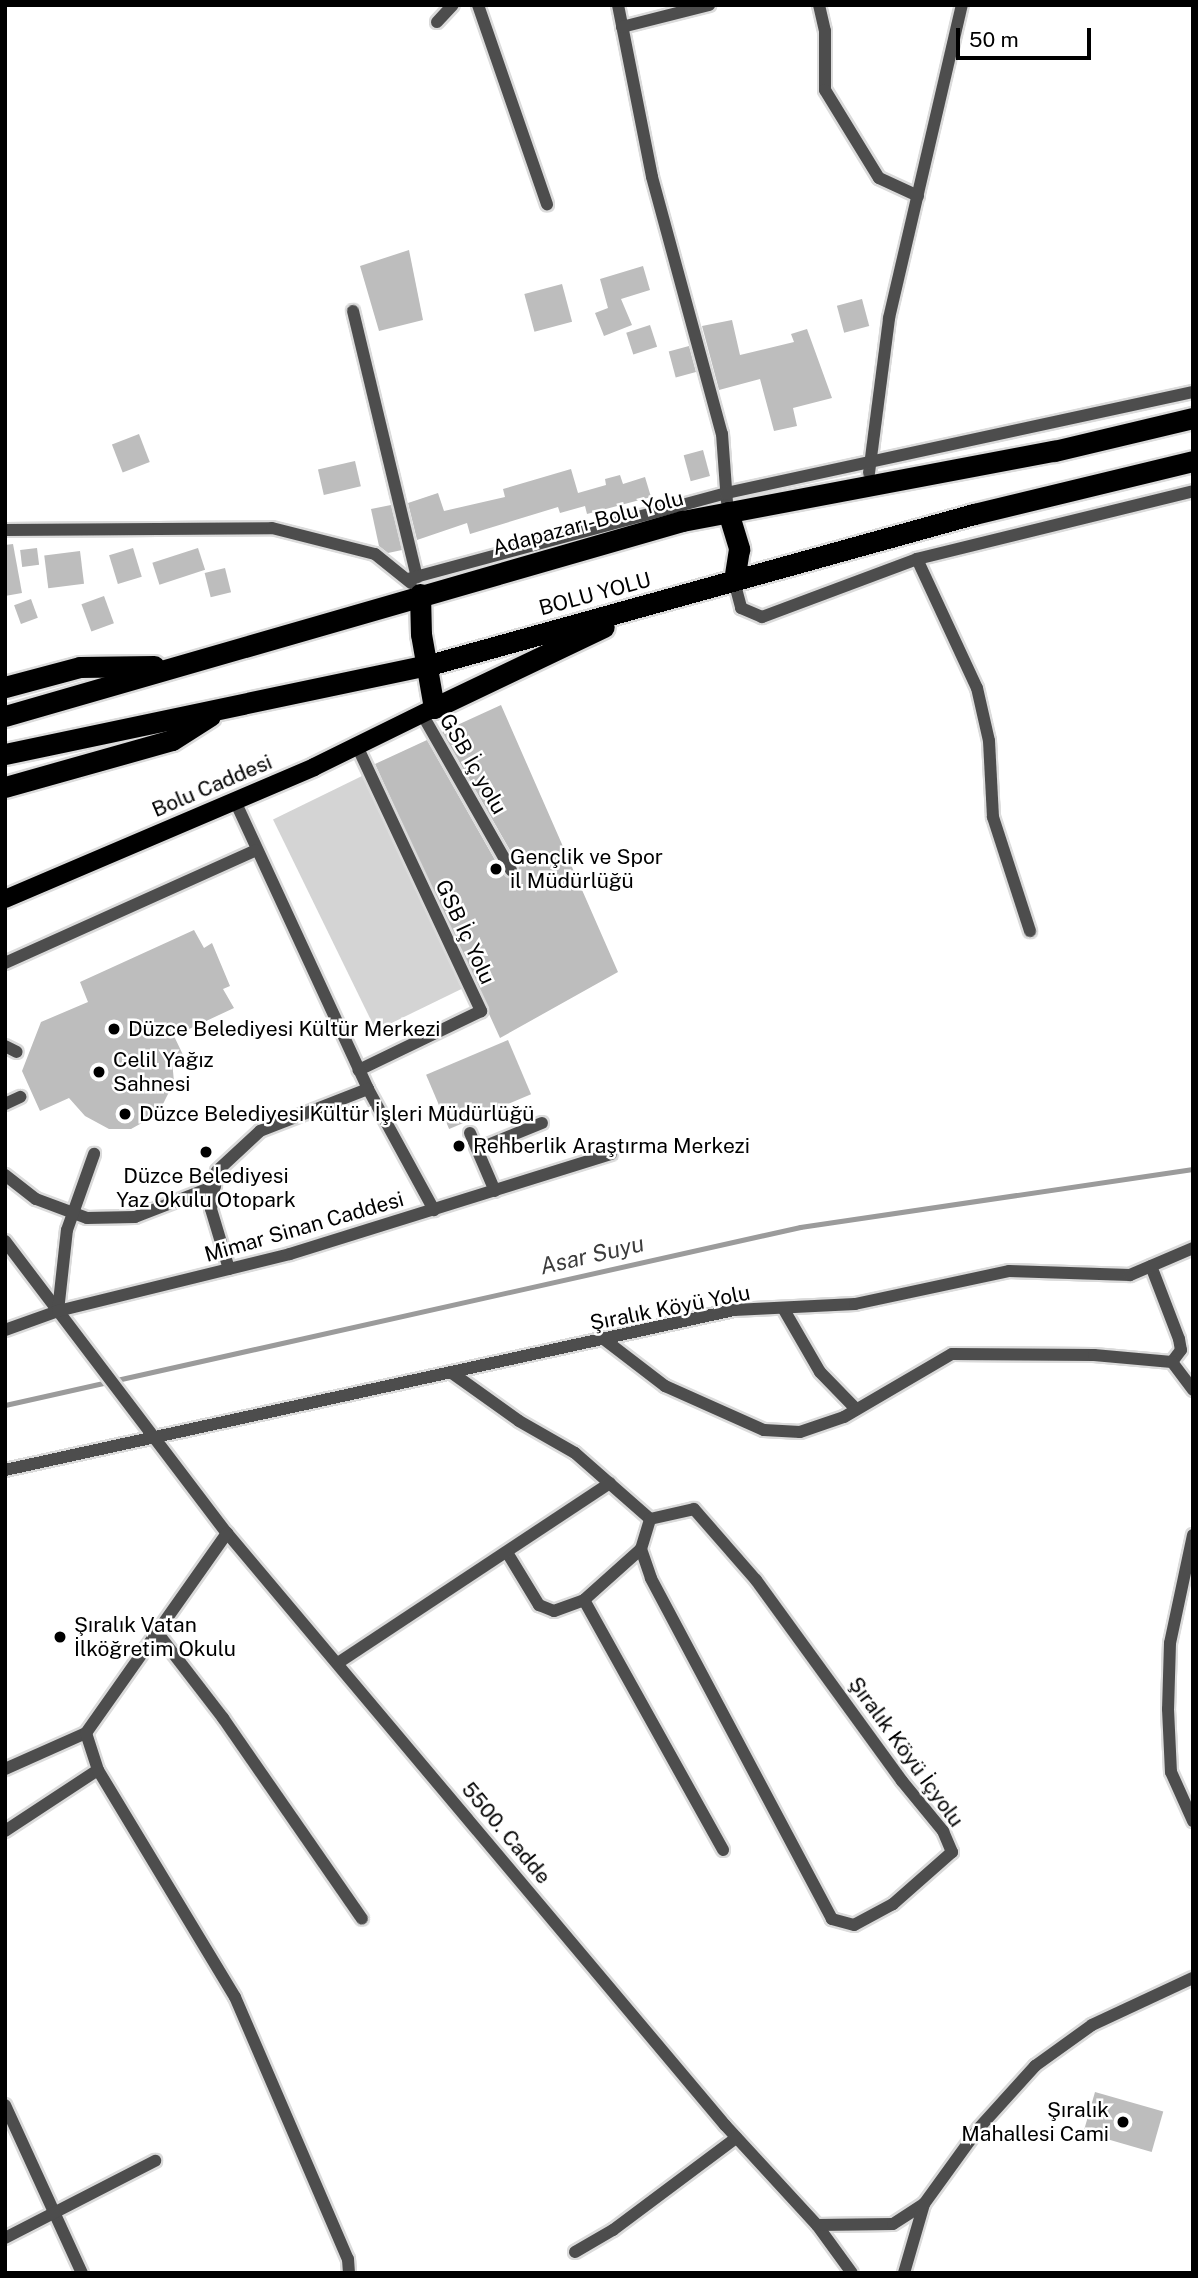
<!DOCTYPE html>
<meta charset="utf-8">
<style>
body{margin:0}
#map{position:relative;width:1198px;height:2278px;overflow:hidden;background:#fff;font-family:"Public Sans",sans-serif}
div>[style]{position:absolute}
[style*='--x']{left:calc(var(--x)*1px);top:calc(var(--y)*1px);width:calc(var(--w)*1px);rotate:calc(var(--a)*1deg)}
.green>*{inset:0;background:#d4d4d4;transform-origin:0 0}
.stream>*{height:5px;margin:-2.5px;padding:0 2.5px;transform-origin:2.5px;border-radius:2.5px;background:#9b9b9b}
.building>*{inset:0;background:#bdbdbd;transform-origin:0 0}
.roads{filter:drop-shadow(2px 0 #dbdbdb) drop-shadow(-2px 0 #dbdbdb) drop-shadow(0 2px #dbdbdb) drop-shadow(0 -2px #dbdbdb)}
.minor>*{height:12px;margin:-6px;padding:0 6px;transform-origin:6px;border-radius:6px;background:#4d4d4d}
.major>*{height:18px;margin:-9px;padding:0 9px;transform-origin:9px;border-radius:9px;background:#000}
.highway>*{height:21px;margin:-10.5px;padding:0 10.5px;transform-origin:10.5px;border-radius:10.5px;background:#000}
.dots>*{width:19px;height:19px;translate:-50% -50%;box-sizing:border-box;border:4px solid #fff;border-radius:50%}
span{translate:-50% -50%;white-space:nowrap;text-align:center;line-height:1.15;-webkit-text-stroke:5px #fff;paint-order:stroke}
.street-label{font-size:21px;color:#000}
.poi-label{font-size:21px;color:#000}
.left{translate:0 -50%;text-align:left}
.right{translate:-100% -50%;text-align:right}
.water-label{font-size:23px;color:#3c3c3c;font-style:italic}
.frame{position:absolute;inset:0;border:7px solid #000;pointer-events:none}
.scale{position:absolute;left:956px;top:28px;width:135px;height:32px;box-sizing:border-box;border:4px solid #000;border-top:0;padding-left:9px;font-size:21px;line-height:24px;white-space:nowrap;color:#000;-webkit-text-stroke:5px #fff;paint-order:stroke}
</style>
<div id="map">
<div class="green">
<i style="left:362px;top:776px;width:235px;height:99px;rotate:64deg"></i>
</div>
<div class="stream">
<i style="--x:5;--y:1405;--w:815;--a:-12.62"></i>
<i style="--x:800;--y:1227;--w:397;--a:-8.4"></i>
</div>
<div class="building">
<i style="clip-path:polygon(409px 250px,423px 320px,379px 331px,360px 266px)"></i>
<i style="clip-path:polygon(643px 266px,650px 290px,621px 299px,632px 325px,604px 336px,595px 313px,608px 308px,600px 279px)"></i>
<i style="left:562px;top:284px;width:39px;height:39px;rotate:75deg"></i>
<i style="left:862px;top:299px;width:28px;height:26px;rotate:75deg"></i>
<i style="clip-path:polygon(732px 320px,740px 355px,794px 342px,791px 334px,807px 329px,832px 398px,793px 408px,797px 426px,774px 431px,760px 379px,719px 390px,702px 326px)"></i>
<i style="left:650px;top:325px;width:23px;height:25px;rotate:72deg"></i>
<i style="left:689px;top:346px;width:27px;height:21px;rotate:75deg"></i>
<i style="left:139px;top:434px;width:30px;height:29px;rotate:69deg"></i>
<i style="left:703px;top:450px;width:27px;height:20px;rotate:75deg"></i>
<i style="left:355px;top:461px;width:26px;height:38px;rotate:77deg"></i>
<i style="clip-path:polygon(571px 469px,578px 493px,606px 485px,605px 479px,620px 475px,623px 484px,645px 477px,651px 497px,587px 514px,585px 506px,560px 513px,558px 507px,470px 534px,467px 523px,417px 540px,408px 503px,438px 493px,444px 511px,505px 497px,503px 489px)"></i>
<i style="clip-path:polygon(391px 505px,402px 550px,388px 553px,379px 546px,371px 509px)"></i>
<i style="clip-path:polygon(13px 544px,22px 593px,5px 596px,5px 545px)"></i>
<i style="left:37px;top:548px;width:17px;height:17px;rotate:83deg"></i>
<i style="left:133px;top:548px;width:30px;height:25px;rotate:73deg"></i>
<i style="left:198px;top:548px;width:23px;height:48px;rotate:72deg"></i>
<i style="left:80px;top:551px;width:33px;height:36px;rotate:83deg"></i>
<i style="left:225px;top:568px;width:25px;height:21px;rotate:76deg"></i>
<i style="left:104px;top:596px;width:29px;height:24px;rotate:70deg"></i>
<i style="left:31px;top:599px;width:20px;height:18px;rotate:70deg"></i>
<i style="clip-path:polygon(501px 705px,618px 972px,500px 1038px,375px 764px,427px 740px,503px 874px,515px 878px,519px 866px,442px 732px)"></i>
<i style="clip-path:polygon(194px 930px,204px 948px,212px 943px,230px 986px,223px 989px,234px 1008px,174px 1036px,184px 1057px,172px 1060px,174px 1082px,158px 1114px,131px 1129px,109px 1129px,85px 1116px,69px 1098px,40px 1111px,22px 1071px,41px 1022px,88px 1002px,80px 982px)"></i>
<i style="left:508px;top:1040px;width:59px;height:89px;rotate:67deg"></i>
<i style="left:1095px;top:2092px;width:71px;height:42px;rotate:16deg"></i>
</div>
<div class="roads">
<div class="minor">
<i style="--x:478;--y:5;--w:211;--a:70.9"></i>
<i style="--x:618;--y:5;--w:175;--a:78.8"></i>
<i style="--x:652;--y:177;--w:266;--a:74.8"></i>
<i style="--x:722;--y:434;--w:68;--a:85.8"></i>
<i style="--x:819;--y:5;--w:27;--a:77"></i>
<i style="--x:825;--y:31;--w:59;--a:90"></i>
<i style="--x:825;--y:90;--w:103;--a:58.5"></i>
<i style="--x:879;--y:178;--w:43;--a:24.8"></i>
<i style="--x:437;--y:22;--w:23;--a:-47"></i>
<i style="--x:622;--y:27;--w:90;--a:-14.2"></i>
<i style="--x:353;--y:311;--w:274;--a:76.5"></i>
<i style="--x:869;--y:473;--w:156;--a:-82.6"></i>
<i style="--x:889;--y:318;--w:321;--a:-76.9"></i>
<i style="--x:5;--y:530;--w:267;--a:-0.4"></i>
<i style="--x:272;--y:528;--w:106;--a:14.2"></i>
<i style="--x:375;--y:554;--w:46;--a:38.9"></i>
<i style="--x:917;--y:559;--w:142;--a:65.1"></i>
<i style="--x:977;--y:688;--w:54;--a:77.2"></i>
<i style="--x:989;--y:741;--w:76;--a:87"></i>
<i style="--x:993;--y:817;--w:120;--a:72"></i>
<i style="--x:408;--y:579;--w:329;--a:-15.1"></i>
<i style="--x:726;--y:493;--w:478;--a:-12.2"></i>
<i style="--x:734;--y:581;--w:28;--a:75"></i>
<i style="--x:741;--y:608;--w:23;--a:23"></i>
<i style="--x:762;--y:617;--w:165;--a:-20.5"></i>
<i style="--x:917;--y:559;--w:284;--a:-13.8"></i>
<i style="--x:422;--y:714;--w:180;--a:60.3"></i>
<i style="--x:357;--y:746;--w:293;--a:64.9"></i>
<i style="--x:481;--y:1011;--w:136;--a:154.2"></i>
<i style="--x:235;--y:801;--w:317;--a:65.2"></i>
<i style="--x:368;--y:1089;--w:138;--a:61.4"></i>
<i style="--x:5;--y:963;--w:275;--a:-24.2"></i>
<i style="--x:5;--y:1046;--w:13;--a:27"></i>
<i style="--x:5;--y:1104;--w:17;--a:-25"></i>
<i style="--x:470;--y:1133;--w:63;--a:66.7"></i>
<i style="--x:478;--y:1149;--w:69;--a:-22.1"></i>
<i style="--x:5;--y:1175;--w:39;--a:38"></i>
<i style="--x:36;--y:1199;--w:54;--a:20.4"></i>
<i style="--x:87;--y:1218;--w:48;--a:-1.2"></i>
<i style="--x:135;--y:1217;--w:86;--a:-21.2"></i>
<i style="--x:5;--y:1241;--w:367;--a:52.8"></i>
<i style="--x:227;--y:1533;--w:774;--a:49.93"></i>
<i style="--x:725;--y:2125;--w:136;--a:47.4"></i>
<i style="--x:817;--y:2225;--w:59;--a:53.9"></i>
<i style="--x:1151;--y:1266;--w:78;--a:69"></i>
<i style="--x:1179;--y:1339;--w:11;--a:80"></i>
<i style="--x:1181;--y:1350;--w:15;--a:127"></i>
<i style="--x:229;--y:1269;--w:63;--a:-106.7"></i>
<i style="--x:211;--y:1209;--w:38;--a:-81"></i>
<i style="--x:217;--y:1171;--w:59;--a:-42.9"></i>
<i style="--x:260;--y:1131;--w:116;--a:-21.3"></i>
<i style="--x:783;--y:1308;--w:74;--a:60"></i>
<i style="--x:820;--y:1372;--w:52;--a:45.8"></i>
<i style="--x:58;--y:1311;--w:81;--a:-83.7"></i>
<i style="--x:67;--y:1230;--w:81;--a:-70.4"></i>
<i style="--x:5;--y:1330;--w:56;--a:-19.7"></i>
<i style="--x:58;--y:1311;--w:239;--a:-13.8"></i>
<i style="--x:290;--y:1254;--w:336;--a:-17.3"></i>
<i style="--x:605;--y:1340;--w:76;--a:37.5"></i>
<i style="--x:665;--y:1386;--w:108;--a:24"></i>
<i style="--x:764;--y:1430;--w:36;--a:3"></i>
<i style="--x:800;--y:1432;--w:46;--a:-18.8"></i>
<i style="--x:844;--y:1417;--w:125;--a:-30.3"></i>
<i style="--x:952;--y:1354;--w:142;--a:0.4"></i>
<i style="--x:1094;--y:1355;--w:78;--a:5.1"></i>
<i style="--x:1172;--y:1362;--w:35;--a:53"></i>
<i style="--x:452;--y:1373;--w:82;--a:35.6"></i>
<i style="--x:519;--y:1421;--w:64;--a:29.7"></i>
<i style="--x:575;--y:1453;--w:100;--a:41.3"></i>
<i style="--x:650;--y:1519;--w:45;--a:-12.8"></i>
<i style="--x:694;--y:1509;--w:94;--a:48.9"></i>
<i style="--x:756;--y:1580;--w:248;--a:54"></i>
<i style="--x:902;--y:1781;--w:65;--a:50.6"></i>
<i style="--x:943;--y:1831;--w:23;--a:67"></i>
<i style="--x:952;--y:1852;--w:79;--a:138.6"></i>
<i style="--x:893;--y:1904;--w:44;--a:151.7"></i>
<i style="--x:854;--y:1925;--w:23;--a:-165"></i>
<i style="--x:832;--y:1919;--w:386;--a:-118"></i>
<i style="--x:651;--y:1578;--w:31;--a:-109"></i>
<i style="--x:641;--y:1549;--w:31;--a:-73"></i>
<i style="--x:5;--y:1470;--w:746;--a:-12.38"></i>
<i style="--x:734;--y:1310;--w:121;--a:-2.8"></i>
<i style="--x:855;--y:1304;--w:157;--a:-12.1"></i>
<i style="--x:1009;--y:1271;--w:121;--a:1.9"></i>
<i style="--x:1130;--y:1275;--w:69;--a:-23.2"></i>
<i style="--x:1193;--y:1535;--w:110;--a:102"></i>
<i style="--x:1170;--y:1643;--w:66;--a:91.7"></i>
<i style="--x:1168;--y:1709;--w:63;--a:87.3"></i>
<i style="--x:1171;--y:1772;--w:54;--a:65.8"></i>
<i style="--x:508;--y:1554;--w:60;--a:58.7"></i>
<i style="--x:539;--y:1605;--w:16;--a:22"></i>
<i style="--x:554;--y:1611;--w:32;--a:-20"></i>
<i style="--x:584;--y:1600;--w:76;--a:-41.8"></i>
<i style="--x:584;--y:1600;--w:286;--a:60.9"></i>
<i style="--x:156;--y:1631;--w:110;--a:52.4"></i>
<i style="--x:223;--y:1718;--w:244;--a:55.3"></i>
<i style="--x:338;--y:1663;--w:326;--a:-33.5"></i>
<i style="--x:5;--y:1769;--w:89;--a:-24"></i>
<i style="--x:86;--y:1733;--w:245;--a:-54.8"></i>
<i style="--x:98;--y:1770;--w:265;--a:58.9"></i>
<i style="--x:235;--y:1997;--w:285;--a:66.7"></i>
<i style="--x:348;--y:2259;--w:14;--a:86"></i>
<i style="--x:5;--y:1831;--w:111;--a:-33.3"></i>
<i style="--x:98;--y:1770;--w:39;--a:-108"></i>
<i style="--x:5;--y:2105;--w:185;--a:65.4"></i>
<i style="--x:817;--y:2225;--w:76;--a:-0.8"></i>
<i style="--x:893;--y:2224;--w:37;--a:-33"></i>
<i style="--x:924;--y:2204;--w:94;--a:-54.1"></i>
<i style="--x:979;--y:2128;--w:84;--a:-47.9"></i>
<i style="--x:1035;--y:2066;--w:70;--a:-35.7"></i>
<i style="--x:1092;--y:2025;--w:111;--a:-25"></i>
<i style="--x:5;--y:2238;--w:169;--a:-27.2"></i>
<i style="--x:575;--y:2252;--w:44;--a:-30.1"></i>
<i style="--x:613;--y:2230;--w:154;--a:-36.8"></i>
<i style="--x:904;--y:2273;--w:72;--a:-73.8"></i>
</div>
<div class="major">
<i style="--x:5;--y:899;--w:336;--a:-23.1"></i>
<i style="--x:314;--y:767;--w:134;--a:-26.2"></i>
</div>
<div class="highway">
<i style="--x:728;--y:512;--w:39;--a:73"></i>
<i style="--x:739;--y:549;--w:32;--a:99"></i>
<i style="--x:420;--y:594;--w:40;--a:88.6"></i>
<i style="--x:421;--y:634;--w:75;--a:80"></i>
<i style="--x:434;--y:708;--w:188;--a:-25.5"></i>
<i style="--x:5;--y:687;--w:78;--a:-14.9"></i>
<i style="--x:80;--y:667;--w:74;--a:-0.8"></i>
<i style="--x:5;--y:716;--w:705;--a:-16.07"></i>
<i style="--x:682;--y:521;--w:379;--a:-10.7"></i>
<i style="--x:1054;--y:451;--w:143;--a:-13.4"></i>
<i style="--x:5;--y:754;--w:433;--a:-11.9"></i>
<i style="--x:429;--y:665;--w:566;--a:-15.49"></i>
<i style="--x:974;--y:514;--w:225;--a:-13.6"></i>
<i style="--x:5;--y:787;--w:173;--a:-15.7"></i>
<i style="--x:172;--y:740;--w:45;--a:-32.3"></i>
</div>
</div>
<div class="dots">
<i style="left:496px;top:869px;background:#000"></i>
<i style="left:114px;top:1029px;background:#000"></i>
<i style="left:99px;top:1072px;background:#000"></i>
<i style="left:125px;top:1114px;background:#000"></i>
<i style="left:459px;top:1146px;background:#000"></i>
<i style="left:206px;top:1152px;background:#000"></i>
<i style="left:60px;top:1637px;background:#000"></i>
<i style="left:1123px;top:2122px;background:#000"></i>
</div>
<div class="street-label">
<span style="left:588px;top:523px;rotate:-15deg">Adapazarı-Bolu Yolu</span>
<span style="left:595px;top:594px;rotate:-15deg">BOLU YOLU</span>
<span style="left:473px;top:764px;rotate:60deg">GSB İç yolu</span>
<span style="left:212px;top:786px;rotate:-23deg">Bolu Caddesi</span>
<span style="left:465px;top:932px;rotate:65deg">GSB İç Yolu</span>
<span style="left:304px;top:1227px;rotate:-16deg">Mimar Sinan Caddesi</span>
<span style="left:670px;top:1308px;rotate:-11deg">Şıralık Köyü Yolu</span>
<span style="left:906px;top:1752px;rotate:54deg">Şıralık Köyü İçyolu</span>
<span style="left:506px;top:1833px;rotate:50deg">5500. Cadde</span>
</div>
<div class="poi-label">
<span class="left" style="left:510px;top:869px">Gençlik ve Spor<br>il Müdürlüğü</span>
<span class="left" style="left:128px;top:1029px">Düzce Belediyesi Kültür Merkezi</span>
<span class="left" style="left:113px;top:1072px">Celil Yağız<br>Sahnesi</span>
<span class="left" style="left:139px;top:1114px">Düzce Belediyesi Kültür İşleri Müdürlüğü</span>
<span class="left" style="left:473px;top:1146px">Rehberlik Araştırma Merkezi</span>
<span style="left:206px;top:1188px">Düzce Belediyesi<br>Yaz Okulu Otopark</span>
<span class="left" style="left:74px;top:1637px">Şıralık Vatan<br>İlköğretim Okulu</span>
<span class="right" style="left:1109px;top:2122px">Şıralık<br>Mahallesi Cami</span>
</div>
<div class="water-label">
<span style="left:592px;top:1255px;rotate:-13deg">Asar Suyu</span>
</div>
<div class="frame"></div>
<div class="scale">50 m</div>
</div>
